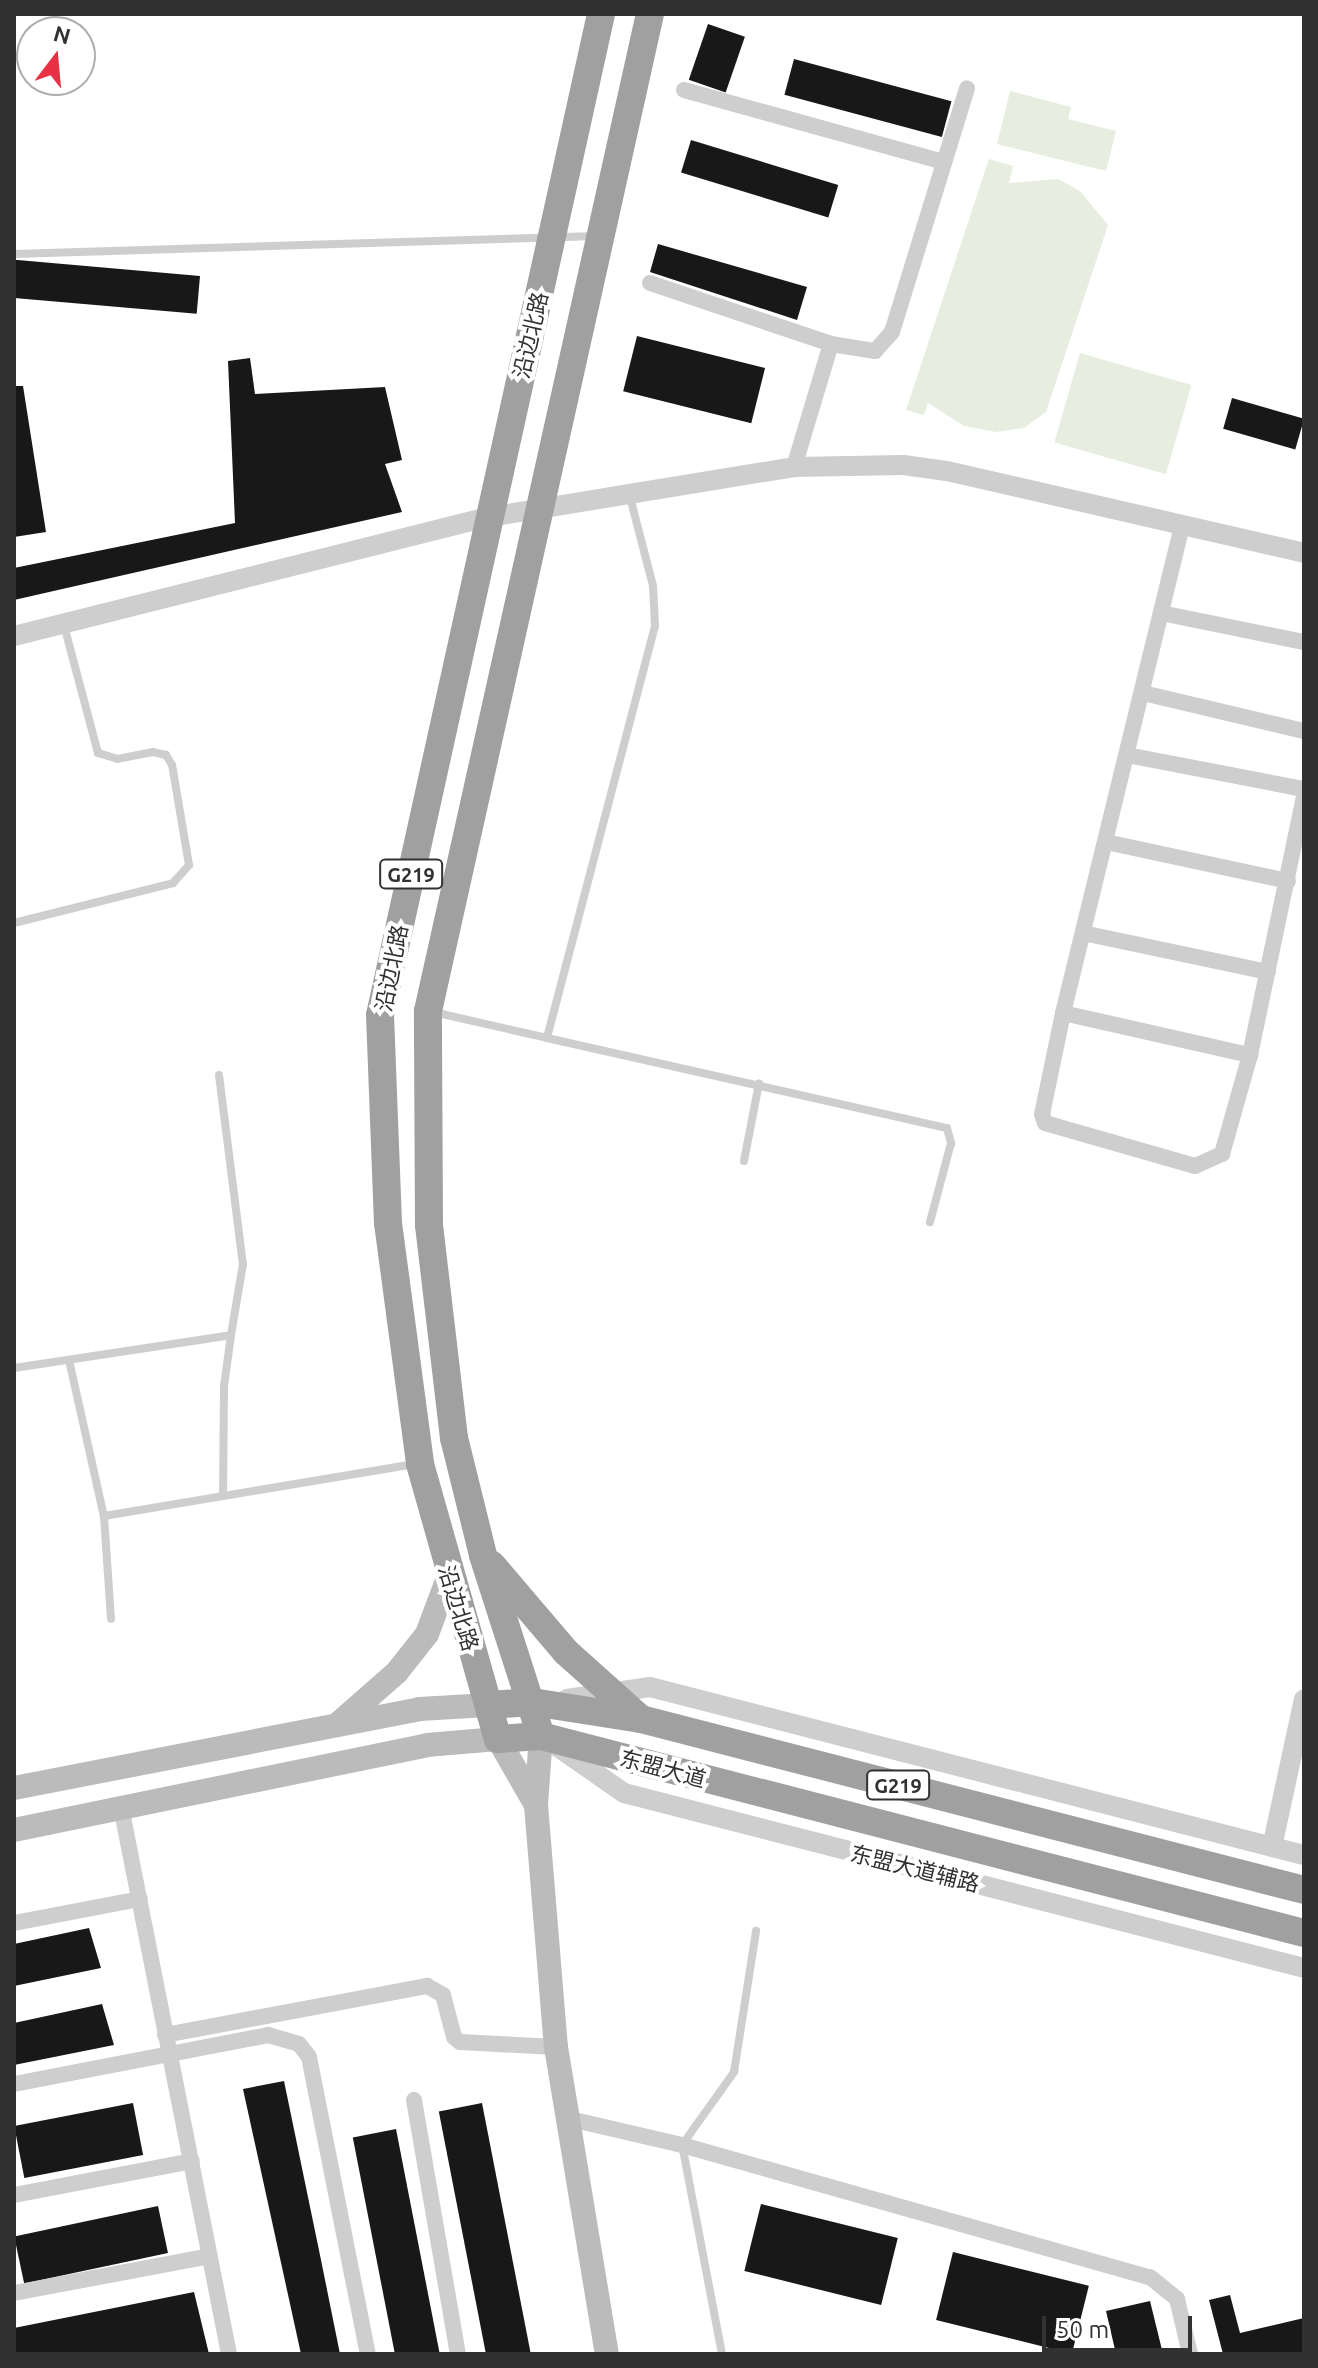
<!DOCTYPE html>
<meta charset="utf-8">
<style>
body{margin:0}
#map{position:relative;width:1318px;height:2368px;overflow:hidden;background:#fff;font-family:Ubuntu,"Noto Sans SC",sans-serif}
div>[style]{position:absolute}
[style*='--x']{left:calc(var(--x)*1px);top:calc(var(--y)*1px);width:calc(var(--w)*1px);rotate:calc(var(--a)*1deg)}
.green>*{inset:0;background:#e7eedf;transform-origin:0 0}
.building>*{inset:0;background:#181818;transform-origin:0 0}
.service>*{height:8px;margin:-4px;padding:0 4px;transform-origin:4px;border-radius:4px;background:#cecece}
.minor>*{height:16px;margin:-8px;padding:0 8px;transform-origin:8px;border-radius:8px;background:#cecece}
.tertiary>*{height:20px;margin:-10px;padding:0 10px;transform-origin:10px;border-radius:10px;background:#cecece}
.secondary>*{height:24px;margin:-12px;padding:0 12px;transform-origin:12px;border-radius:12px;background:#bbb}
.trunk>*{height:28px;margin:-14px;padding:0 14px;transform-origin:14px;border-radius:14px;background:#a0a0a0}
span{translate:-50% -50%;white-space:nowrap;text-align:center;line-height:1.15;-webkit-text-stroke:8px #fff;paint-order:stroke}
.shield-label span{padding:2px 6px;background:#fff;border:2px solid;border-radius:6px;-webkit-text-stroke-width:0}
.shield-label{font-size:20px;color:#313131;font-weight:700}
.street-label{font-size:22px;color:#313131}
.frame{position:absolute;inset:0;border:16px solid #313131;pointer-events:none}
.north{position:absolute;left:16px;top:16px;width:80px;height:80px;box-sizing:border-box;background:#fff;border:2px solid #adadad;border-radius:50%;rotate:16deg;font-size:22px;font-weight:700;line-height:32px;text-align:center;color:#313131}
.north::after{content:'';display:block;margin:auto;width:28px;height:36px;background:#e93146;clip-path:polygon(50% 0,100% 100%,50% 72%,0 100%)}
.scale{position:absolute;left:1042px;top:2316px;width:150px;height:36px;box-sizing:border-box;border:4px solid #313131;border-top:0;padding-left:10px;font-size:24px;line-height:28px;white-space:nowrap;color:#313131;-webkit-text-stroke:6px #fff;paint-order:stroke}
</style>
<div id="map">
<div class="green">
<i style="clip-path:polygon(1010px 91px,1071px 107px,1068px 119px,1116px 131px,1106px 171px,997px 144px)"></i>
<i style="clip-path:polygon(989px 159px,1013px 166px,1009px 183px,1058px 179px,1080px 191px,1108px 225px,1046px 412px,1024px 428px,996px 432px,964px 426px,928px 403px,924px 415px,906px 410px)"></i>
<i style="left:1080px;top:353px;width:116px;height:93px;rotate:16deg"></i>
</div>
<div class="building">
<i style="left:708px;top:24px;width:39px;height:59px;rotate:19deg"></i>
<i style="left:794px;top:59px;width:163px;height:37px;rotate:15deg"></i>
<i style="left:691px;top:140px;width:154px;height:34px;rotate:17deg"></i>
<i style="clip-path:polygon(658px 244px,807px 287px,797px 320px,650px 272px)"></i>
<i style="left:200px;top:276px;width:38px;height:186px;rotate:95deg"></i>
<i style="left:637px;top:336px;width:132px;height:57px;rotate:14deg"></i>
<i style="clip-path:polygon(250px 358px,255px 394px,385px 387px,402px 460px,385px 464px,402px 512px,14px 600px,14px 568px,235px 523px,228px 361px)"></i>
<i style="clip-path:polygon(14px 386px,23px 386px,46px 532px,14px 537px)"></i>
<i style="left:1232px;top:398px;width:75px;height:32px;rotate:16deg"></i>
<i style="clip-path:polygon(89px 1928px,101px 1968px,14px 1986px,14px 1944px)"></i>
<i style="clip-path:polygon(102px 2004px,114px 2045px,14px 2065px,14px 2023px)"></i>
<i style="clip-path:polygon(284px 2081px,321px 2260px,340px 2354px,301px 2354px,243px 2089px)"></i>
<i style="left:133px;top:2103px;width:53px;height:121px;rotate:79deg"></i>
<i style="left:482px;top:2103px;width:256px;height:44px;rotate:79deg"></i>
<i style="left:396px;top:2129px;width:229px;height:44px;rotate:79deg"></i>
<i style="left:761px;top:2204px;width:141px;height:69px;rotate:14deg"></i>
<i style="left:158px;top:2206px;width:48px;height:147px;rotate:78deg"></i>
<i style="left:953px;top:2252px;width:140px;height:70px;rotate:14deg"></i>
<i style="clip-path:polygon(194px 2292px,209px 2354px,14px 2354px,14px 2328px)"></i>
<i style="clip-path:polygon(1230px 2295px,1240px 2333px,1304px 2318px,1304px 2354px,1223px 2354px,1209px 2300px)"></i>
<i style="clip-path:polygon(1150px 2301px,1163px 2354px,1116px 2354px,1106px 2311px)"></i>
</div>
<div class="service">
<i style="--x:14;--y:254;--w:583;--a:-1.77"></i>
<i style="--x:630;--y:497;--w:92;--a:75.5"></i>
<i style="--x:653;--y:586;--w:40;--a:87.1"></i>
<i style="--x:655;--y:626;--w:426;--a:104.7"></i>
<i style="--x:547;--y:1038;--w:410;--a:12.7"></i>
<i style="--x:947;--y:1128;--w:16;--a:75"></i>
<i style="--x:951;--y:1143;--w:82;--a:104.9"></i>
<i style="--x:14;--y:923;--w:164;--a:-14.1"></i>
<i style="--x:173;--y:883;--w:24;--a:-48"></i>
<i style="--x:189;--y:865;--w:101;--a:-99.6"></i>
<i style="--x:172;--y:765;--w:12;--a:-121"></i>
<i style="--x:166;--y:755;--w:13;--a:-167"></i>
<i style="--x:153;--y:752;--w:36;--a:169"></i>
<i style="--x:118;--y:759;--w:21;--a:-163"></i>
<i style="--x:98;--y:753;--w:132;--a:-104.9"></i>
<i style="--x:433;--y:1012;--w:117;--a:12.8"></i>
<i style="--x:219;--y:1075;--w:191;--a:82.8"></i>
<i style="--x:243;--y:1264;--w:72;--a:99.6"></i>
<i style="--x:744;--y:1161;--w:79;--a:-79.1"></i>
<i style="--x:69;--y:1360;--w:160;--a:77.4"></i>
<i style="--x:104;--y:1516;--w:103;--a:86.1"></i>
<i style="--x:14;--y:1368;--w:219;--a:-8.6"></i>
<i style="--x:231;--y:1335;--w:51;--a:97.8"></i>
<i style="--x:224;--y:1386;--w:107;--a:90.5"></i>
<i style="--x:104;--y:1516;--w:315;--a:-9.5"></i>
<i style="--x:722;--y:2354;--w:213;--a:-100.8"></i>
<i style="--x:682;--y:2145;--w:90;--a:-54.5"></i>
<i style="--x:734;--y:2072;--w:143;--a:-81.1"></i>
</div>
<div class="minor">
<i style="--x:684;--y:90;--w:270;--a:15.5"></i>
<i style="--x:650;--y:283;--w:191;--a:18.6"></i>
<i style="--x:794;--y:467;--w:128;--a:-73.3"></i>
<i style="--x:831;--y:344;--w:45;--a:9"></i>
<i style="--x:875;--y:351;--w:25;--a:-48"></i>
<i style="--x:892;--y:332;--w:255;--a:-72.9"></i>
<i style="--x:1182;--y:526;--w:501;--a:103.73"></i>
<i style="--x:1063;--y:1013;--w:103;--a:101.7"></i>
<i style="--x:1042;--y:1114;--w:9;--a:72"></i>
<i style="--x:1045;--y:1123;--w:156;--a:16"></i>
<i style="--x:1195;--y:1166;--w:30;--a:-24"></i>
<i style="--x:1222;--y:1154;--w:103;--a:-74.2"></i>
<i style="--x:1250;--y:1055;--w:265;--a:-78.2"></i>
<i style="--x:1161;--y:613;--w:146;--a:11.5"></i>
<i style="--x:1143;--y:693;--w:165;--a:13.3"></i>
<i style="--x:1127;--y:755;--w:180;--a:10.9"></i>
<i style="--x:1106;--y:842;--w:186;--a:12.1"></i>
<i style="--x:1083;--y:933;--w:189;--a:11.9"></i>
<i style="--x:1063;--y:1013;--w:192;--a:12.7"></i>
<i style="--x:121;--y:1807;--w:558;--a:78.83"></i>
<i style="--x:14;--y:1923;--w:128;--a:-10.8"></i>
<i style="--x:165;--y:2035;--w:267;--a:-10.6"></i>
<i style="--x:427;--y:1986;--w:18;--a:29"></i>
<i style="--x:443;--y:1995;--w:43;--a:75.3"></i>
<i style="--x:454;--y:2037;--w:8;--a:40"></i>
<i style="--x:460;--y:2042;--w:96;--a:3"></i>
<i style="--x:14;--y:2084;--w:259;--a:-10.9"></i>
<i style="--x:268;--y:2035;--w:32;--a:16"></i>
<i style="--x:299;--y:2044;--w:16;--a:52"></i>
<i style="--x:309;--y:2057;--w:303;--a:78.8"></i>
<i style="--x:414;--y:2100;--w:258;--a:80.2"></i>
<i style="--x:570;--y:2119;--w:115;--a:13.1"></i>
<i style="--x:682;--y:2145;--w:486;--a:15.8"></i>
<i style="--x:1150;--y:2277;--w:35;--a:39"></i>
<i style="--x:1177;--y:2299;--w:57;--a:76.7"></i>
<i style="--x:14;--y:2195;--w:181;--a:-10.8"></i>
<i style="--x:14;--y:2293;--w:199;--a:-10.7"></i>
</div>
<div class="tertiary">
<i style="--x:14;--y:636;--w:490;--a:-14.1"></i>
<i style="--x:489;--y:517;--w:309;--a:-9.3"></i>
<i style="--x:794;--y:467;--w:109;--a:-1.1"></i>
<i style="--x:903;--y:465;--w:44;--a:7.8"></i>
<i style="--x:947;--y:471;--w:366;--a:12.9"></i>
<i style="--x:567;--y:1699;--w:84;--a:-8.2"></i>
<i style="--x:650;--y:1687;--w:675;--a:14.41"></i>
<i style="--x:555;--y:1745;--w:84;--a:34.8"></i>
<i style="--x:624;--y:1793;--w:702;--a:14.43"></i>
<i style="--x:1272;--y:1847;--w:151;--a:-77.8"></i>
</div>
<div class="secondary">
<i style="--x:339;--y:1723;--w:77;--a:-41.3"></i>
<i style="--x:397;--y:1672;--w:48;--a:-51.7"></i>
<i style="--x:427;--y:1634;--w:60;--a:-69.4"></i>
<i style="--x:14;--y:1788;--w:413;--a:-11"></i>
<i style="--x:419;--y:1709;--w:70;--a:-3.3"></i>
<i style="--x:536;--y:1805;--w:243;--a:85.3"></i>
<i style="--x:556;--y:2047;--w:311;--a:80.6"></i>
<i style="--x:14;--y:1830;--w:422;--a:-11.6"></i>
<i style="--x:427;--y:1745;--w:71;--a:-4.8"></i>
<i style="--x:498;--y:1739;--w:76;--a:60.1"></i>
<i style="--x:536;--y:1805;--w:69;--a:-85.9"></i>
</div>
<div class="trunk">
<i style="--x:601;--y:14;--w:1025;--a:102.45"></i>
<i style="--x:380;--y:1015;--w:208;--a:87.8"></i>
<i style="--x:388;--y:1223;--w:243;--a:82.4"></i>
<i style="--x:420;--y:1464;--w:286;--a:74.2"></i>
<i style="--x:498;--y:1739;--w:43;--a:-4"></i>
<i style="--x:541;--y:1736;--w:788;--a:14.48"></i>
<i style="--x:492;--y:1565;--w:114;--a:49.6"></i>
<i style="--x:566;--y:1652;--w:101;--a:41.8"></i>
<i style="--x:489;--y:1705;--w:43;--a:-4"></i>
<i style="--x:532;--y:1702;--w:110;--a:8.9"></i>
<i style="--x:641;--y:1719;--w:685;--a:14.46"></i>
<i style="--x:541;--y:1736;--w:190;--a:-107.8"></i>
<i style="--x:483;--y:1555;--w:121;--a:-103.9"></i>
<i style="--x:454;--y:1438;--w:214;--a:-96.7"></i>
<i style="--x:429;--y:1225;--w:214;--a:-90.3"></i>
<i style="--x:428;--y:1011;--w:1021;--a:-77.45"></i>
</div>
<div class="shield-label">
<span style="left:411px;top:874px">G219</span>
<span style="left:898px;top:1785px">G219</span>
</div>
<div class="street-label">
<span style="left:530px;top:335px;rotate:-77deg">沿边北路</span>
<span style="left:391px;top:968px;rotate:-79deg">沿边北路</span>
<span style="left:459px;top:1608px;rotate:73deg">沿边北路</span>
<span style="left:663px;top:1768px;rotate:15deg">东盟大道</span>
<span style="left:915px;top:1868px;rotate:14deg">东盟大道辅路</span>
</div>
<div class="frame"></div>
<div class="north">N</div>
<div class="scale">50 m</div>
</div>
